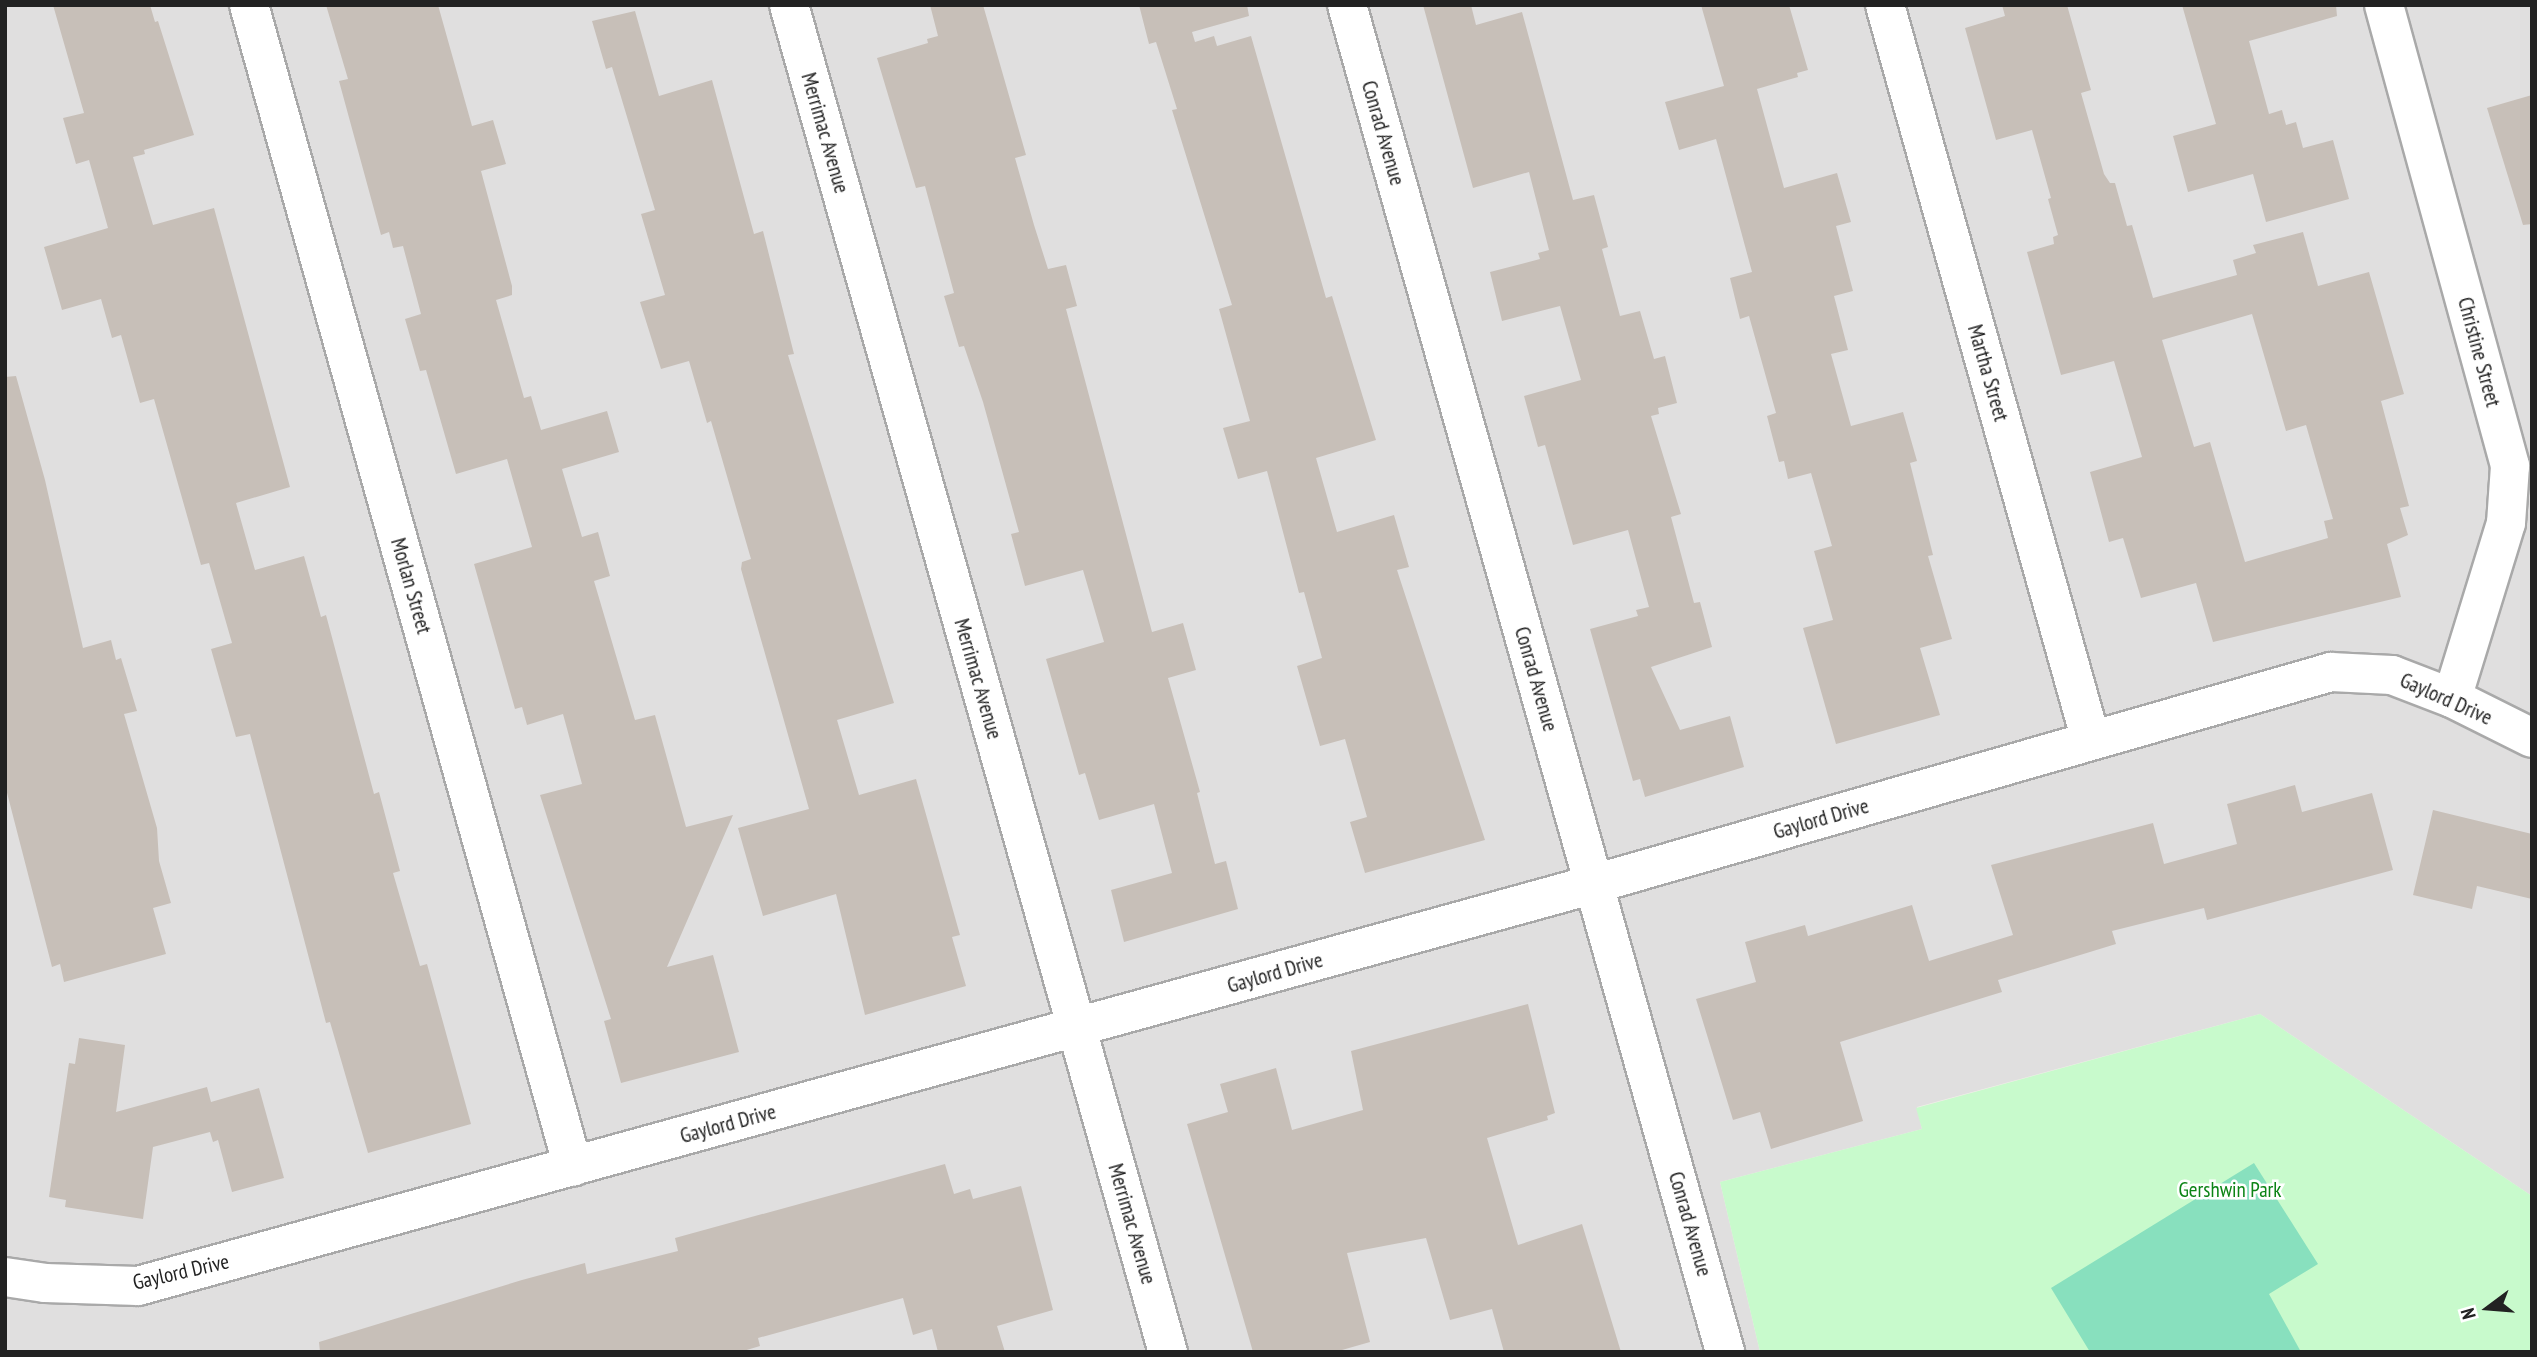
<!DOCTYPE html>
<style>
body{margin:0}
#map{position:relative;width:2537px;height:1357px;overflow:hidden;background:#f2efe9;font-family:"PT Sans Narrow",sans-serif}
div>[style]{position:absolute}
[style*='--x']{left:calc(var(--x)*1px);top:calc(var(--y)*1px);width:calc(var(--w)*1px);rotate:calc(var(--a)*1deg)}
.residential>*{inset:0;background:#e0dfdf}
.park>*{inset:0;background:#c8facc}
.pitch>*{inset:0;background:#88e0be}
.building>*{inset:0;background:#c7bfb8}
.roads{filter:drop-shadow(2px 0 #a9a9a9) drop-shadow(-2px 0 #a9a9a9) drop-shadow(0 2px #a9a9a9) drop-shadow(0 -2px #a9a9a9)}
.minor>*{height:38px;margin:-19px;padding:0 19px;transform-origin:19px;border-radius:19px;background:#fff}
.tertiary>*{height:38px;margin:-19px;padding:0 19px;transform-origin:19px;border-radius:19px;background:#fff}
span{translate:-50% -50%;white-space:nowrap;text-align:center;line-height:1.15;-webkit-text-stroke:5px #fff;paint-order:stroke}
.street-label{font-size:21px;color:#222}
.park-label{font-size:21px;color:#0c8416}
.frame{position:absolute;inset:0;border:7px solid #222;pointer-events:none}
.north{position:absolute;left:2453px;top:1273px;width:70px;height:70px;-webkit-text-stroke:5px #fff;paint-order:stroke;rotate:254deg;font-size:19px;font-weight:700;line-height:28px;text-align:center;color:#222}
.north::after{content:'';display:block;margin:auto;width:24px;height:32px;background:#222;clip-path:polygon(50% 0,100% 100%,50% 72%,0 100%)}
</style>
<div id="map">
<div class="residential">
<i style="clip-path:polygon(5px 5px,2532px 5px,2532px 1196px,2260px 1014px,1917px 1107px,1922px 1129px,1720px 1182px,1760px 1352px,5px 1352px)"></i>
</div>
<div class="park">
<i style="clip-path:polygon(2260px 1014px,2532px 1196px,2532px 1352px,1760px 1352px,1720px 1182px,1922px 1129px,1916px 1108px)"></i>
</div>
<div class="pitch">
<i style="clip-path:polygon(2254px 1163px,2318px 1264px,2269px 1294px,2301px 1352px,2090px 1352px,2051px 1288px)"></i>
</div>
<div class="building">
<i style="clip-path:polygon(53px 5px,150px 5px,155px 22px,158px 21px,194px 135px,144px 150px,145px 154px,133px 157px,153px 225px,214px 208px,290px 487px,236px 503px,255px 570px,304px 556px,321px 617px,326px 615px,374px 794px,379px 792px,400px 871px,393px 873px,420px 966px,427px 964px,471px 1124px,368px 1153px,330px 1022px,326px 1023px,250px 734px,236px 737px,211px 649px,232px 643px,209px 563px,201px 565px,154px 399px,140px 403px,121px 335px,112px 338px,101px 299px,62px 310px,44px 247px,108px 228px,89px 160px,76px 164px,63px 118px,84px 113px)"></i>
<i style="clip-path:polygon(326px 5px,438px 5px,472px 126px,493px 120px,506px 164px,481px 171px,512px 286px,512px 295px,496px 300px,524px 398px,531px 396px,541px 430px,607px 411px,619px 452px,562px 469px,582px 537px,598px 532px,610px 576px,594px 581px,635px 720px,655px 715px,686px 827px,733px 815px,667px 967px,713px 955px,739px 1052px,621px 1083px,604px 1021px,611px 1019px,540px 795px,582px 784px,563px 714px,527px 725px,522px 707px,515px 709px,474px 564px,532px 547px,507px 459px,456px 474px,426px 370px,420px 371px,405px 319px,421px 314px,403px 246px,393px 248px,389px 232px,381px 235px,339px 81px,348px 79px)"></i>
<i style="clip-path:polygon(930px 5px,983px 5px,1026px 155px,1015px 158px,1034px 225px,1048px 269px,1066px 265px,1077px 306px,1066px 309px,1152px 632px,1183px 623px,1196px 670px,1168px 678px,1200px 792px,1197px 793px,1215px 864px,1226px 861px,1238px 909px,1124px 942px,1111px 890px,1172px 873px,1154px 804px,1099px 820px,1085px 773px,1079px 775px,1046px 659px,1104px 642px,1083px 570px,1025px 586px,1011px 534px,1019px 532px,983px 402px,964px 346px,959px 347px,944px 296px,954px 293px,925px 186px,916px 188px,877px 58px,928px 43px,927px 39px,938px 36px)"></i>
<i style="clip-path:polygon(1139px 5px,1247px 5px,1249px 16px,1192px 32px,1195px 42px,1214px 36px,1217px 46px,1251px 36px,1326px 298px,1332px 296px,1376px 440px,1316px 458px,1337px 532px,1394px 515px,1409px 567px,1397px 570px,1485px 840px,1365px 873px,1350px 822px,1367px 817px,1345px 739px,1320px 746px,1297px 666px,1322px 658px,1304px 592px,1299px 593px,1267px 471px,1238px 479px,1223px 428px,1250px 421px,1219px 309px,1232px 305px,1172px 110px,1177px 109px,1156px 42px,1149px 44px)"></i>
<i style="clip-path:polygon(1423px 5px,1471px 5px,1476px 25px,1522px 12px,1573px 200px,1594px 195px,1608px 247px,1602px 249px,1620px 316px,1640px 311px,1654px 359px,1665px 356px,1677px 403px,1658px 408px,1659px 414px,1651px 416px,1681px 514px,1671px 517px,1694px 603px,1700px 602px,1712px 647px,1651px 667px,1680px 730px,1730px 716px,1744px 767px,1645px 797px,1640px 779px,1633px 781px,1590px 629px,1638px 616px,1636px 610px,1649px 607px,1628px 530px,1573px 545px,1545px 445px,1538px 447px,1524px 396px,1581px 380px,1560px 306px,1502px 321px,1490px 272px,1540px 259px,1538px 253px,1549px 250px,1529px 172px,1473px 188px)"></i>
<i style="clip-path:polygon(1701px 5px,1789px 5px,1808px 70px,1797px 73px,1798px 77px,1757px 89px,1784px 188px,1837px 173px,1851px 222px,1836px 226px,1853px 291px,1834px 296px,1848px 350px,1831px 354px,1851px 426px,1903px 412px,1917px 461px,1910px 463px,1933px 555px,1928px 556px,1952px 639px,1920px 648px,1940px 715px,1836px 744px,1803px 628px,1833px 620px,1814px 551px,1832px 546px,1811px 473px,1788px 479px,1784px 461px,1779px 462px,1767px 416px,1776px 413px,1749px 316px,1740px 319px,1730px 278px,1752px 272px,1716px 139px,1679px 150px,1665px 102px,1724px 86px)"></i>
<i style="clip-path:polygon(evenodd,2002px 5px,2067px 5px,2091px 90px,2081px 93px,2104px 174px,2110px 183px,2115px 183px,2127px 226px,2132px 225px,2153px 298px,2237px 275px,2233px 260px,2256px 253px,2253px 245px,2303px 232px,2318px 286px,2369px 272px,2404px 394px,2381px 401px,2409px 506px,2400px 508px,2408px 535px,2387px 544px,2401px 597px,2213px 642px,2196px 583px,2141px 598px,2123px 538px,2109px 542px,2090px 472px,2142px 457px,2114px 361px,2061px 375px,2027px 252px,2054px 244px,2053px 237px,2058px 235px,2048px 199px,2051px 198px,2032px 130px,1996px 140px,1965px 28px,2005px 16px,2002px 5px,2252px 314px,2286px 431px,2306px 425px,2333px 519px,2324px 521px,2328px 538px,2245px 562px,2210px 442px,2194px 447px,2162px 340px,2252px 314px)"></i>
<i style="clip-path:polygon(2182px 5px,2336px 5px,2337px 16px,2249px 41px,2269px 114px,2282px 110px,2286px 125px,2296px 122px,2303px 148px,2333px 140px,2349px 199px,2266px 222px,2253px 174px,2188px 192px,2173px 136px,2216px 124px)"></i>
<i style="clip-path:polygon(635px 11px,659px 96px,712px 80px,754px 234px,763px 231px,794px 354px,788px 355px,894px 703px,837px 720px,859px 795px,916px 779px,960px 935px,952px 937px,966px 986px,865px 1015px,836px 894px,763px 916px,738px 828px,809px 809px,741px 569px,742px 562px,751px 559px,711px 421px,707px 423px,689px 361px,661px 369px,640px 302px,665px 295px,641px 214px,655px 210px,612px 67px,606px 69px,592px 21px)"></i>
<i style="clip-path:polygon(2532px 95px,2532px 224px,2523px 225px,2487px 108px)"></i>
<i style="clip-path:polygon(16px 376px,45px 480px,83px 648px,111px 640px,116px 660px,121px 658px,137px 711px,124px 714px,157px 828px,159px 861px,171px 903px,153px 908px,166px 954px,64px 982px,60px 964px,52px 967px,5px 785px,5px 377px)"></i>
<i style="clip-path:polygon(2295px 785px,2302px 812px,2372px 793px,2393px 870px,2207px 920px,2204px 908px,2112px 931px,2116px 944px,1998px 980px,2002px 992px,1840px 1042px,1863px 1121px,1771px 1149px,1760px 1112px,1733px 1120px,1696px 999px,1756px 982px,1745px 942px,1805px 925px,1808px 936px,1912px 905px,1929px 961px,2013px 935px,1991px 865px,2153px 823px,2164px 864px,2237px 844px,2227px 804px)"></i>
<i style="clip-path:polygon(2433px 810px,2532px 834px,2532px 899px,2477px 886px,2472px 909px,2413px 895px)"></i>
<i style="clip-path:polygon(1528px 1004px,1555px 1113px,1547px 1116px,1548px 1120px,1487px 1138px,1518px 1245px,1582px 1224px,1621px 1352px,1504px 1352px,1492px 1309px,1450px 1320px,1426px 1238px,1347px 1253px,1370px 1342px,1335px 1352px,1253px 1352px,1187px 1124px,1228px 1112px,1220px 1084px,1276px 1068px,1292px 1130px,1363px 1110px,1351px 1051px)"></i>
<i style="clip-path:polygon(79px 1038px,125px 1045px,116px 1112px,207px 1087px,211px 1102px,259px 1088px,284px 1178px,232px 1192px,218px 1140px,213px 1142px,210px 1132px,153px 1147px,143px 1219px,65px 1207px,66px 1200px,49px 1197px,69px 1063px,75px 1064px)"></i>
<i style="clip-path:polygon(945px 1164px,954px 1194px,970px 1189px,973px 1199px,1021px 1186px,1053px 1310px,997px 1326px,1005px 1352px,938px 1352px,932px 1329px,913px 1335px,903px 1298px,758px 1338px,760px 1346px,740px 1352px,320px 1352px,319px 1342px,522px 1280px,585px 1263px,587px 1274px,678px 1251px,675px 1238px)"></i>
</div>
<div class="roads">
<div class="minor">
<i style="--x:249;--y:5;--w:1206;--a:74.42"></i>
<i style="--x:1347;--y:5;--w:1399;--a:74.32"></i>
<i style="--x:1885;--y:5;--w:764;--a:74.36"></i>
<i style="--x:2384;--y:5;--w:478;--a:74.7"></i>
<i style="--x:2510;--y:466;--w:57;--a:94"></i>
<i style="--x:2506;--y:523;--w:183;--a:107.1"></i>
<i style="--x:5;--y:1277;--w:40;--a:8.5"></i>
<i style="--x:45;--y:1283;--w:93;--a:1.8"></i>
<i style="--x:138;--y:1286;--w:1510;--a:-15.43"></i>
<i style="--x:1594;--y:884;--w:767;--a:-16.05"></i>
<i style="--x:2331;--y:672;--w:61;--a:2.8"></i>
<i style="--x:2392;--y:675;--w:64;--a:21"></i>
<i style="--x:2452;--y:698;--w:89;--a:26.6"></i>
</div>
<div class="tertiary">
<i style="--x:789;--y:5;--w:1399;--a:74.29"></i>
</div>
</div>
<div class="street-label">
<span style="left:825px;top:133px;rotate:74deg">Merrimac Avenue</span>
<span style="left:1383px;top:133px;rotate:74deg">Conrad Avenue</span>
<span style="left:2479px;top:352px;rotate:75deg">Christine Street</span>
<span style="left:1988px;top:373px;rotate:74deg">Martha Street</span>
<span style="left:411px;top:586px;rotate:74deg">Morlan Street</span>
<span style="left:978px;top:679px;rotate:74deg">Merrimac Avenue</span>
<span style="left:1536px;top:679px;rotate:74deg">Conrad Avenue</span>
<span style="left:2446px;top:699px;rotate:24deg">Gaylord Drive</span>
<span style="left:1821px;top:819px;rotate:-16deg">Gaylord Drive</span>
<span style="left:1275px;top:973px;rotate:-16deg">Gaylord Drive</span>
<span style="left:728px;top:1124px;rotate:-15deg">Gaylord Drive</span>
<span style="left:1132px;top:1224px;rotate:74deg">Merrimac Avenue</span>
<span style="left:1690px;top:1224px;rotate:74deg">Conrad Avenue</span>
<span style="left:181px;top:1272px;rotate:-13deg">Gaylord Drive</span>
</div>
<div class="park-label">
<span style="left:2230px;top:1190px">Gershwin Park</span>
</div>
<div class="frame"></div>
<div class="north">N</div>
</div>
